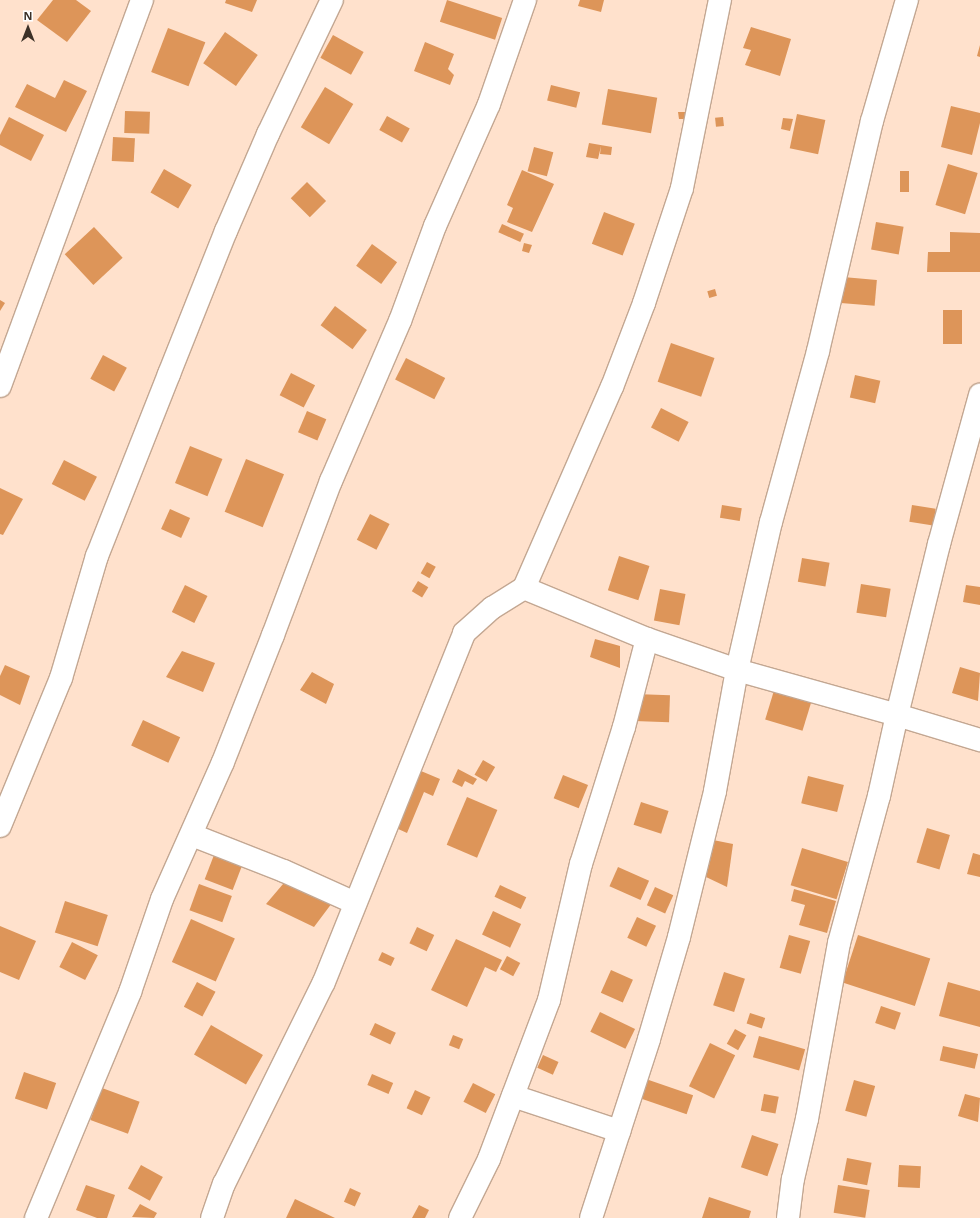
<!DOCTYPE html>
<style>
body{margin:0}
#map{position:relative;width:980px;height:1218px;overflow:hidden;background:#ffe1cc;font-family:"Open Sans",sans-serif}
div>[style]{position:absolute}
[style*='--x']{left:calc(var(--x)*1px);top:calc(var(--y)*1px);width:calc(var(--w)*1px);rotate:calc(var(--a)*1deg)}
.building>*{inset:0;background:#dd9559;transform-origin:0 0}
.roads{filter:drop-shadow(1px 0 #c3a792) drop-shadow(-1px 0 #c3a792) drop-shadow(0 1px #c3a792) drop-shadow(0 -1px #c3a792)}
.minor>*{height:22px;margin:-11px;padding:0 11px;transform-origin:11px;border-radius:11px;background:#fff}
span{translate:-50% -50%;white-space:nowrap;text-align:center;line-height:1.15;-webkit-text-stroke:4px #fff;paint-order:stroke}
.north{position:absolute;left:8px;top:8px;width:40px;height:40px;-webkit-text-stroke:3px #fff;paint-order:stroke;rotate:0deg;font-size:11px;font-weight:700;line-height:16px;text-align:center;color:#3c3128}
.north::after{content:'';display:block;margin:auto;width:14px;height:18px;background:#3c3128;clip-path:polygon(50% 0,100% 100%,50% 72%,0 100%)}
</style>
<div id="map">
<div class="building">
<i style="clip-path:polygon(53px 0,76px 0,91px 11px,67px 42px,37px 20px)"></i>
<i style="clip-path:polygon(226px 0,257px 0,252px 12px,225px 3px)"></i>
<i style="left:447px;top:0;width:58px;height:23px;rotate:18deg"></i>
<i style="clip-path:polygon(580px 0,604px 0,601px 12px,578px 6px)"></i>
<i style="clip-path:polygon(751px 27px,791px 39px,780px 76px,745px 65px,751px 50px,743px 48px)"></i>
<i style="left:168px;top:28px;width:40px;height:47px;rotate:21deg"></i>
<i style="left:225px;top:32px;width:40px;height:38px;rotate:35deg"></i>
<i style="left:333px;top:35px;width:35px;height:26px;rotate:29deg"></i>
<i style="clip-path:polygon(425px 42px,454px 54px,448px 69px,454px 75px,450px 85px,414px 71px)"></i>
<i style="clip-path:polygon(980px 45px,980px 57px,977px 56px)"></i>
<i style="clip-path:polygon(64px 80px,87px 91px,66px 132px,15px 107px,27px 84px,55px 98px)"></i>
<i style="left:551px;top:85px;width:30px;height:16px;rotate:14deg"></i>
<i style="left:325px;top:87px;width:33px;height:47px;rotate:31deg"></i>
<i style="left:608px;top:89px;width:50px;height:36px;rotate:10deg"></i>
<i style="clip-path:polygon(951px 106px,980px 113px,980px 123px,972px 155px,941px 147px)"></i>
<i style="left:125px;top:111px;width:25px;height:22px;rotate:2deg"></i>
<i style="clip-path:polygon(678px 112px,685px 112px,685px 119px,679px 119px)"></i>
<i style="left:797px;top:114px;width:29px;height:35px;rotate:12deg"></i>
<i style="left:387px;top:116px;width:26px;height:16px;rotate:29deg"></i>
<i style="clip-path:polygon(9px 117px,44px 135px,31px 161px,0 145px,0 135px)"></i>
<i style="left:723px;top:117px;width:9px;height:8px;rotate:84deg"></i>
<i style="clip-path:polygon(783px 118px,793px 119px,790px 131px,781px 129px)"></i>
<i style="left:113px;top:137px;width:22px;height:24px;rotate:3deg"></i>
<i style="clip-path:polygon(589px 143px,612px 147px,611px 155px,600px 154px,601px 146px,598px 159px,586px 157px)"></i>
<i style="left:534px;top:147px;width:20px;height:25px;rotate:15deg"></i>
<i style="left:948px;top:164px;width:31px;height:43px;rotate:17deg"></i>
<i style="left:164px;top:169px;width:32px;height:27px;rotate:30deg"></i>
<i style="clip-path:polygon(522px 170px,554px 184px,532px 232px,507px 222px,513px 208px,507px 205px)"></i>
<i style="left:900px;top:171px;width:9px;height:21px"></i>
<i style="left:307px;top:182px;width:27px;height:23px;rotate:45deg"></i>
<i style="left:604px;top:212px;width:33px;height:34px;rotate:21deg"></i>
<i style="left:876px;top:222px;width:28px;height:28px;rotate:10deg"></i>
<i style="left:502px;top:224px;width:24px;height:9px;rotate:24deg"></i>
<i style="left:94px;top:227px;width:42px;height:40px;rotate:47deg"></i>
<i style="clip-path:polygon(950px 232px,980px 233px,980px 272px,927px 272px,928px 252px,950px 252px)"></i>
<i style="clip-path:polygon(524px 243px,532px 245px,529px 253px,522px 251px)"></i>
<i style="left:372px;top:244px;width:31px;height:27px;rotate:36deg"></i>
<i style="left:843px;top:277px;width:34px;height:26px;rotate:5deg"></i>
<i style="left:715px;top:289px;width:7px;height:8px;rotate:74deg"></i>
<i style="clip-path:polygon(0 300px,5px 303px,0 311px)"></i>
<i style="left:335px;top:306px;width:40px;height:24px;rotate:37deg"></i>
<i style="left:943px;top:310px;width:19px;height:34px"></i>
<i style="left:671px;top:343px;width:46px;height:41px;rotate:19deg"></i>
<i style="left:103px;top:355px;width:27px;height:27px;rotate:28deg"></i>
<i style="left:406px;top:358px;width:44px;height:24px;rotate:27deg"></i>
<i style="left:291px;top:373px;width:27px;height:25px;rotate:27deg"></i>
<i style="left:855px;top:375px;width:26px;height:23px;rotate:13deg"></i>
<i style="left:661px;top:408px;width:31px;height:22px;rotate:27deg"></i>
<i style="left:307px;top:411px;width:21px;height:23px;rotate:23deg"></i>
<i style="left:190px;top:446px;width:35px;height:40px;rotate:22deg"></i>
<i style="left:246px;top:459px;width:41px;height:57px;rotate:22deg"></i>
<i style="left:64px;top:460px;width:37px;height:27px;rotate:27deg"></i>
<i style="clip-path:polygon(0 488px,23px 499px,3px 535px,0 534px)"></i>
<i style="left:722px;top:505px;width:20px;height:13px;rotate:9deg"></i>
<i style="left:912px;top:505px;width:24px;height:17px;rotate:9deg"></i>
<i style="left:170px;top:509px;width:22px;height:22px;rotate:24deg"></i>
<i style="left:370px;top:514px;width:22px;height:29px;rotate:27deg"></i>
<i style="left:619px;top:556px;width:32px;height:36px;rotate:18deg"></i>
<i style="left:802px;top:558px;width:28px;height:24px;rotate:10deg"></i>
<i style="left:427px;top:562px;width:10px;height:13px;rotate:29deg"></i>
<i style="left:418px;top:581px;width:12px;height:12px;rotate:31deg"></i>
<i style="left:861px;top:584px;width:30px;height:29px;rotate:9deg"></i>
<i style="left:185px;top:585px;width:25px;height:30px;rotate:26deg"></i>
<i style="clip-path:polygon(966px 585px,980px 587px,980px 605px,963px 602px)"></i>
<i style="left:660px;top:589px;width:26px;height:32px;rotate:11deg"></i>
<i style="clip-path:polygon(595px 639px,620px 646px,620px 668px,590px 657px)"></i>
<i style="clip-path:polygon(182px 651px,215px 663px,203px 692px,166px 677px)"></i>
<i style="clip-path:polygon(5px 665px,30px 676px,20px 705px,0 695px,0 676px)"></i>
<i style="clip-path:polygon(960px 667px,980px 673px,978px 701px,952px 693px)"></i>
<i style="clip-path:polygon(312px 672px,334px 684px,326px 704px,300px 690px)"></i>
<i style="left:776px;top:684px;width:39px;height:37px;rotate:17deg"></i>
<i style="left:635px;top:694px;width:35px;height:27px;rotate:2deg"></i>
<i style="left:143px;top:720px;width:41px;height:28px;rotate:25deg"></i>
<i style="left:483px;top:760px;width:14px;height:17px;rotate:30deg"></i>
<i style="clip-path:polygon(458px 769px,477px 779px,473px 785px,465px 781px,462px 787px,452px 782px)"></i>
<i style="clip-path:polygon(421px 771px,440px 779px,433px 796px,424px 792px,407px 833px,396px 828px)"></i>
<i style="left:563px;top:775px;width:27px;height:25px;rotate:22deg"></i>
<i style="left:808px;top:776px;width:37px;height:28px;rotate:14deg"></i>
<i style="left:467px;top:797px;width:33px;height:52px;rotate:23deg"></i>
<i style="left:641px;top:802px;width:29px;height:24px;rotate:18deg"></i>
<i style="left:927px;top:828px;width:24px;height:36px;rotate:17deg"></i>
<i style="clip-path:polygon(713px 840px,733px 844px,727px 887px,706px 877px)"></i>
<i style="left:802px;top:848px;width:48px;height:39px;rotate:17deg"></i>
<i style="clip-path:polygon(973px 853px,980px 855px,980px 877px,967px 874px)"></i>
<i style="left:214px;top:855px;width:30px;height:26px;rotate:21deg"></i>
<i style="left:618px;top:867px;width:34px;height:21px;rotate:24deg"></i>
<i style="clip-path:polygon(289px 877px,335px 899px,314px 927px,266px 904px)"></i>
<i style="left:199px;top:884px;width:35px;height:28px;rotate:20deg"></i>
<i style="left:500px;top:885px;width:29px;height:13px;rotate:25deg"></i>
<i style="left:655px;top:887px;width:20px;height:20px;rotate:24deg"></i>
<i style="clip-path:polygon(794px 889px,836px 901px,827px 933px,799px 925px,805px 905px,791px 901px)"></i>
<i style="left:65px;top:901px;width:45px;height:33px;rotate:18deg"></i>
<i style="left:493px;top:911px;width:31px;height:26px;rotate:25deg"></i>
<i style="left:637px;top:917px;width:21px;height:23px;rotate:25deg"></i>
<i style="left:191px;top:919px;width:48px;height:47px;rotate:24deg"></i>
<i style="clip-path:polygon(0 926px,36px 941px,19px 980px,0 972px)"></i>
<i style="left:417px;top:927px;width:19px;height:18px;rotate:25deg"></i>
<i style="left:789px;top:935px;width:22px;height:34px;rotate:16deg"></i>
<i style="left:858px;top:935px;width:76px;height:50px;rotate:18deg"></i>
<i style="clip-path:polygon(456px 939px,502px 960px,496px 972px,485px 967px,467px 1007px,431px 990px)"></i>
<i style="left:72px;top:942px;width:29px;height:28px;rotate:27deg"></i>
<i style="left:382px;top:952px;width:14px;height:9px;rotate:25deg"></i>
<i style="left:507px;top:956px;width:15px;height:15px;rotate:28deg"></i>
<i style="left:611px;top:970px;width:24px;height:25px;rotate:24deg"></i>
<i style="left:724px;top:972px;width:22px;height:35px;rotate:18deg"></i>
<i style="left:197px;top:982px;width:21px;height:28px;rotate:28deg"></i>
<i style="clip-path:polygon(948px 982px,980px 991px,980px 1027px,939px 1016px)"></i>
<i style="left:881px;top:1006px;width:21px;height:18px;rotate:19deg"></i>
<i style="left:600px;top:1012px;width:39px;height:22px;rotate:26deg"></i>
<i style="left:750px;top:1013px;width:16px;height:11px;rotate:18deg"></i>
<i style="left:375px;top:1023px;width:23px;height:13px;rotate:25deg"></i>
<i style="left:211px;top:1025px;width:60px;height:34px;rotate:30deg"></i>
<i style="left:735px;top:1029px;width:13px;height:17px;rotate:29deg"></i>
<i style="left:453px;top:1035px;width:11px;height:11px;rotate:22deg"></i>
<i style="left:759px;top:1036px;width:48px;height:22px;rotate:16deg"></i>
<i style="left:710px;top:1043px;width:28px;height:48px;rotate:26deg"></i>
<i style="left:943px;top:1046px;width:36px;height:15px;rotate:13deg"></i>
<i style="left:543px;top:1055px;width:17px;height:14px;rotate:24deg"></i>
<i style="left:24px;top:1072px;width:34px;height:28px;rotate:19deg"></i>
<i style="left:372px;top:1074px;width:23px;height:12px;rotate:23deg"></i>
<i style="left:643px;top:1078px;width:53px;height:20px;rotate:19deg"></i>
<i style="left:854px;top:1080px;width:22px;height:32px;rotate:16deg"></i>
<i style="left:473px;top:1083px;width:25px;height:21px;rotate:27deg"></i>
<i style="left:102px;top:1088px;width:40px;height:34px;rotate:20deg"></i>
<i style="left:415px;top:1090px;width:17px;height:20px;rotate:25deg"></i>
<i style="left:764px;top:1094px;width:15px;height:17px;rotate:11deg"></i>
<i style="clip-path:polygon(965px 1094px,980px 1098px,978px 1122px,958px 1116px)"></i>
<i style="left:752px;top:1135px;width:28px;height:34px;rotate:19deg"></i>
<i style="left:847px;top:1158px;width:25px;height:23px;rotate:11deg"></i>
<i style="left:141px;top:1165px;width:25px;height:27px;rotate:29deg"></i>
<i style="left:899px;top:1165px;width:22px;height:22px;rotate:3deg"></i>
<i style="clip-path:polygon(86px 1185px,115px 1195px,107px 1218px,97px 1218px,76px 1210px)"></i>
<i style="left:838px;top:1185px;width:32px;height:28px;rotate:9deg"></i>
<i style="left:350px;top:1188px;width:12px;height:15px;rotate:24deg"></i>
<i style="clip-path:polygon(709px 1197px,751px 1211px,749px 1218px,702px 1218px)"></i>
<i style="clip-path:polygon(295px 1199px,335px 1218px,286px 1218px)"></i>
<i style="clip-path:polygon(140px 1204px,157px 1213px,154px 1218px,132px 1217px)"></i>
<i style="clip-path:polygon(419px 1205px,429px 1210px,425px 1218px,412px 1218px)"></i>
</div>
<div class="roads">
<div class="minor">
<i style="--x:0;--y:386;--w:411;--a:-69.8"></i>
<i style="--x:524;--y:588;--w:133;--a:22.5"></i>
<i style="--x:647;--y:639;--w:95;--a:19"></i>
<i style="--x:737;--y:670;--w:166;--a:15.7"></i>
<i style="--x:897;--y:715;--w:87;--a:16.8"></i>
<i style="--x:0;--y:826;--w:160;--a:-67.6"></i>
<i style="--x:61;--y:678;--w:127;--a:-73.6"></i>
<i style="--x:97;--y:556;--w:196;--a:-68.4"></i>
<i style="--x:169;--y:374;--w:154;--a:-68.3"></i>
<i style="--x:226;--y:231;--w:106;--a:-66.6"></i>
<i style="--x:268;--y:134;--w:148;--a:-64.5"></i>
<i style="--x:192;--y:835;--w:99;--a:21.4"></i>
<i style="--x:284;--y:871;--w:78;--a:24.3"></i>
<i style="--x:513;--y:1096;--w:112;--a:18.3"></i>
<i style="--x:36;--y:1218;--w:245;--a:-67.4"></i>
<i style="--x:130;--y:992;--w:98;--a:-71"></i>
<i style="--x:162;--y:899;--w:150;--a:-66"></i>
<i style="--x:223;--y:762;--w:136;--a:-68.5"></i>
<i style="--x:273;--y:635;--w:165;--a:-69.4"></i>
<i style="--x:331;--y:481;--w:174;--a:-66.7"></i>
<i style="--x:400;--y:321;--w:101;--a:-69.8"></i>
<i style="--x:435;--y:226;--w:133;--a:-66.1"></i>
<i style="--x:489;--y:104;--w:110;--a:-70.9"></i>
<i style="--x:212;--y:1218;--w:36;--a:-71"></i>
<i style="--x:224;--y:1184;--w:225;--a:-63.7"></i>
<i style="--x:324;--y:982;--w:376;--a:-68.1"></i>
<i style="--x:464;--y:633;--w:38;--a:-42"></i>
<i style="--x:492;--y:608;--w:38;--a:-32"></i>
<i style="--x:524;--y:588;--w:219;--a:-66.4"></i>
<i style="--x:612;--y:387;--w:90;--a:-69.1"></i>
<i style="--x:644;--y:303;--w:121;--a:-71.7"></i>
<i style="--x:682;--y:188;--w:192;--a:-78.6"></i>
<i style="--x:460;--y:1218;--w:66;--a:-63.8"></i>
<i style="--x:489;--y:1159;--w:170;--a:-69.3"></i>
<i style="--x:549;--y:1000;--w:140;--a:-76.8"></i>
<i style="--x:581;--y:864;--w:144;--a:-72.6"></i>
<i style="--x:624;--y:727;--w:91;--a:-75.4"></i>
<i style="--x:591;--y:1218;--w:188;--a:-72"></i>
<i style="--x:649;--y:1039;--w:106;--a:-73.6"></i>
<i style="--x:679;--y:937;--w:150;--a:-76.1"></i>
<i style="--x:715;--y:791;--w:123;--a:-79.7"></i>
<i style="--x:737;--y:670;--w:152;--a:-77.1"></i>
<i style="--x:771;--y:522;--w:177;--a:-74.6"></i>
<i style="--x:818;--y:351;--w:236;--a:-76.8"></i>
<i style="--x:872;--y:121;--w:126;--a:-73.9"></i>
<i style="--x:788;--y:1218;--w:39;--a:-83"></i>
<i style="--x:793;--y:1179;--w:62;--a:-76.9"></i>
<i style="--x:807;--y:1119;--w:179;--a:-79.7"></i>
<i style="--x:839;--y:943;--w:152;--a:-74.8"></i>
<i style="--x:879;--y:796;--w:83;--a:-77.5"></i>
<i style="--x:897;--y:715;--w:176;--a:-76.2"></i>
<i style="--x:939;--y:544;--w:155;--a:-74.6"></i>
</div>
</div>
<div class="north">N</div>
</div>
